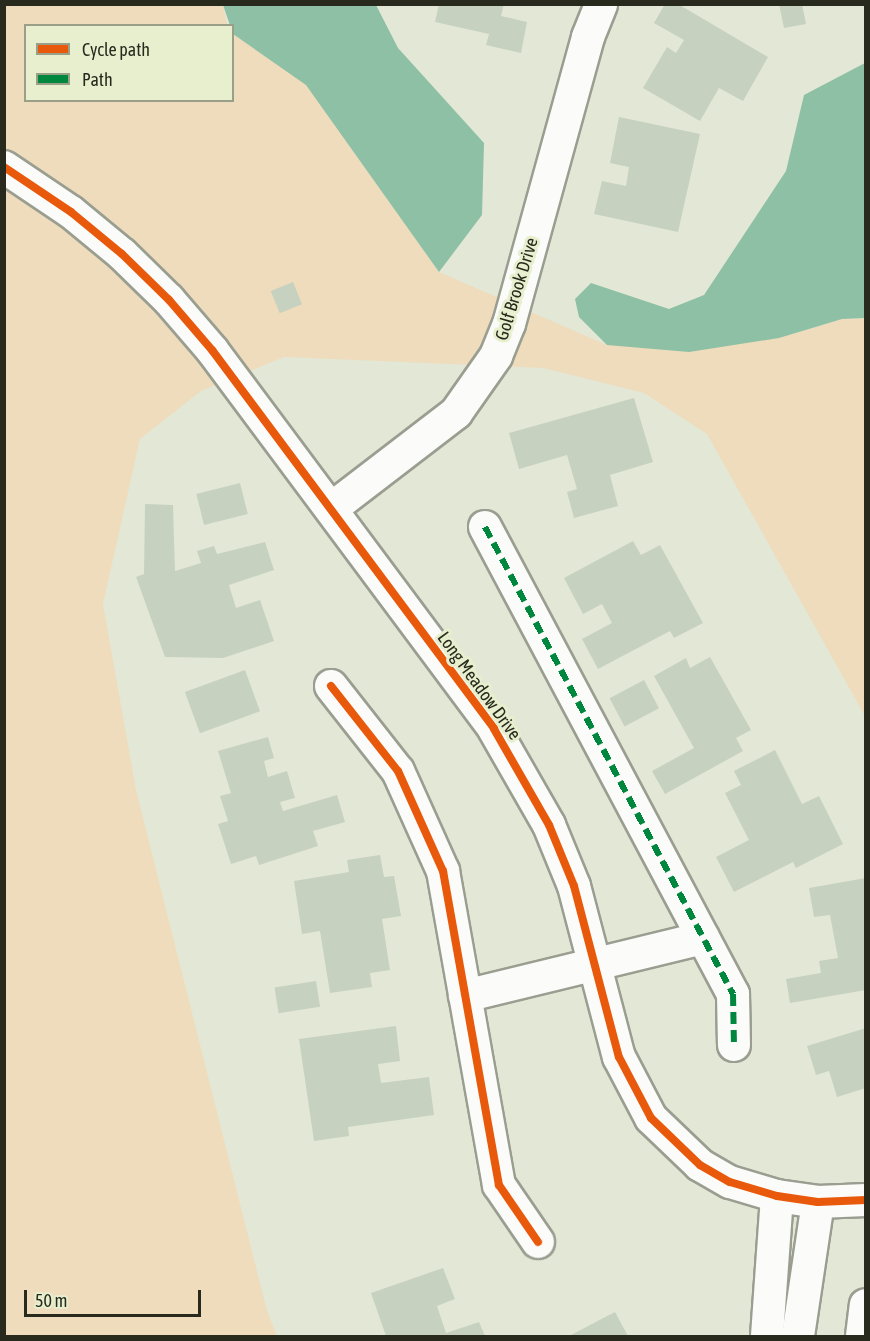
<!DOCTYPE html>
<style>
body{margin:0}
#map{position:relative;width:870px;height:1341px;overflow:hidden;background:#e3e7d6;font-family:"Asap Condensed",sans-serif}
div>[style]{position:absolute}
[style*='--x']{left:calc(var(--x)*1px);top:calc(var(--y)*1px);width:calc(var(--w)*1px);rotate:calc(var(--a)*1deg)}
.green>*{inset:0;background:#eedcbd}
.water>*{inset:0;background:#8dc0a4}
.building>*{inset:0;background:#c7d1c0;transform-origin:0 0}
.roads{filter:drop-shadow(2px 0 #9a9e90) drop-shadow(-2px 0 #9a9e90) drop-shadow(0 2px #9a9e90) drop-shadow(0 -2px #9a9e90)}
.minor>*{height:32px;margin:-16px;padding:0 16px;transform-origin:16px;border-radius:16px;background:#fbfbf9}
.quiet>*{height:6px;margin-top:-3px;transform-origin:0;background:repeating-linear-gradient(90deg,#00873e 0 12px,transparent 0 18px)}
.cycleway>*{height:8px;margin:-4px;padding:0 4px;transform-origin:4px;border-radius:4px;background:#e8590c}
span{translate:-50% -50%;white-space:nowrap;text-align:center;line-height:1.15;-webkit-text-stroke:6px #e7efce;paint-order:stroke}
.street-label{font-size:18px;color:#272a1d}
.frame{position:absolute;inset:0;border:6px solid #272a1d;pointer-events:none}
.legend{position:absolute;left:24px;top:24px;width:210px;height:78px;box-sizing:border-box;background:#e7efce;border:2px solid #9aa087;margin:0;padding:8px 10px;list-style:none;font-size:18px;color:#272a1d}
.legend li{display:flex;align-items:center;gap:12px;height:30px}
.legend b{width:30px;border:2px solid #9aa087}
.scale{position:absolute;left:24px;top:1290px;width:177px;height:27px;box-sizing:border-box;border:3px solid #272a1d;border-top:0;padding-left:8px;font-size:18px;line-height:21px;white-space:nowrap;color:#272a1d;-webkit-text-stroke:4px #e7efce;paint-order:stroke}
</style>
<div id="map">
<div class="green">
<i style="clip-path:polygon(5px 5px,223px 5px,227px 25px,26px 26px,26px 100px,232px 100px,233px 34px,306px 84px,439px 272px,607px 345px,779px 338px,842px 319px,865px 318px,865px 716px,707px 434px,644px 393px,543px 368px,284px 357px,201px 391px,140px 439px,103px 604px,136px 790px,267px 1311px,277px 1336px,5px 1336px)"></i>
</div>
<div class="water">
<i style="clip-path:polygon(223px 5px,376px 5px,398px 48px,484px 143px,482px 215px,439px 272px,306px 85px,233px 34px)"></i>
<i style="clip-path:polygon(865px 63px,865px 318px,842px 319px,779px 338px,689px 352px,607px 345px,579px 317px,575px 299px,591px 283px,669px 309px,704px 295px,786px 171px,804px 95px)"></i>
</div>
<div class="building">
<i style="clip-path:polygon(439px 4px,504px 4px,501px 16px,527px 22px,521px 53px,486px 45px,489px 34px,435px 22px)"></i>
<i style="clip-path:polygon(665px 4px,678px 4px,768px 57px,743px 101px,719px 88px,700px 121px,643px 88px,667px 47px,676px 53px,684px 40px,654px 23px)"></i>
<i style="clip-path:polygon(779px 4px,802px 4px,806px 24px,784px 28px)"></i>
<i style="clip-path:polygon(619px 117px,700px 134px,678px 232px,594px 214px,602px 181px,626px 186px,629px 167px,610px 163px)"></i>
<i style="left:293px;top:282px;width:24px;height:24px;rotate:68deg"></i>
<i style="clip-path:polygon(634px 398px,653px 462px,610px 475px,618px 506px,574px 518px,567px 492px,577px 489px,567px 455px,519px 469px,509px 433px)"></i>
<i style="left:240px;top:483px;width:32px;height:45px;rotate:76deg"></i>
<i style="clip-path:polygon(145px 504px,173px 505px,175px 571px,201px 563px,197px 551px,214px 546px,217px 554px,265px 542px,274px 570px,229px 585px,236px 608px,260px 600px,274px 641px,223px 658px,165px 657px,136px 577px,144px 574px)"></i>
<i style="clip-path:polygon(633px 541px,641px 555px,660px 545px,703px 623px,674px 638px,670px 631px,598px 669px,582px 639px,612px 623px,602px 604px,583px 614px,564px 578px)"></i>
<i style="clip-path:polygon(710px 657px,751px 730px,736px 738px,743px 751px,665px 794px,652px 771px,694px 748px,654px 676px,686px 658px,690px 668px)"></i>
<i style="left:245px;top:670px;width:44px;height:64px;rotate:70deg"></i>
<i style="left:644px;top:680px;width:32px;height:39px;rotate:62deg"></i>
<i style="clip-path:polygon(268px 737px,274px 758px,264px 761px,268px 777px,287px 771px,295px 798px,280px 802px,283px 811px,337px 795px,345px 822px,313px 831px,318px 846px,259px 865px,256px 856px,231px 864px,218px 824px,228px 821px,220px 796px,231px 793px,218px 751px)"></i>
<i style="clip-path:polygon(775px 750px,802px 804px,819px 796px,843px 844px,796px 868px,793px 862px,734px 892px,716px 857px,749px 840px,725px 793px,741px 785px,734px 771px)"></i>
<i style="clip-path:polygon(380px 855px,384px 877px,394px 876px,401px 916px,382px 919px,390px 970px,370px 973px,372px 987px,330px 993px,320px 931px,302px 934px,294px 881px,349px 872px,347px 860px)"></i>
<i style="clip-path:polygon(866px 878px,866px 990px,790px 1003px,786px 979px,821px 973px,819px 961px,838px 958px,830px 915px,814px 917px,809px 888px)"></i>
<i style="left:316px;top:981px;width:26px;height:42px;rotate:81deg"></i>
<i style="clip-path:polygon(396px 1026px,400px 1061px,378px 1064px,381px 1083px,429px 1077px,434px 1115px,348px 1127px,349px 1136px,314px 1141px,299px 1039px)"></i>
<i style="clip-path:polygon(866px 1028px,866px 1088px,837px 1097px,829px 1071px,816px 1075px,807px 1046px)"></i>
<i style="clip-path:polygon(443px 1268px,455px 1299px,437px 1306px,446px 1333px,479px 1322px,485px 1336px,386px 1336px,371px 1293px)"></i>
<i style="clip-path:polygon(615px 1312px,628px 1336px,569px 1336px)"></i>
</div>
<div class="roads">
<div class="minor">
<i style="--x:4;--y:167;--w:81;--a:33.9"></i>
<i style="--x:71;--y:212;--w:66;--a:39.5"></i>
<i style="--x:122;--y:254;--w:66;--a:44.4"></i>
<i style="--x:169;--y:300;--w:66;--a:49.3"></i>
<i style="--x:212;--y:350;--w:472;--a:53.3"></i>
<i style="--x:494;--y:729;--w:111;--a:60.2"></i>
<i style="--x:549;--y:825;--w:66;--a:67.7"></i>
<i style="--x:574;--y:886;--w:177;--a:75.3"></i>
<i style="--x:619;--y:1057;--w:69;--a:62.3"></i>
<i style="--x:651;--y:1118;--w:68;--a:43.8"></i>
<i style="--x:700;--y:1165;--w:34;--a:30"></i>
<i style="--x:730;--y:1182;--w:49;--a:16.6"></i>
<i style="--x:777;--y:1196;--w:41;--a:8.3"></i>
<i style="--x:818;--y:1202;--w:48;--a:-2.4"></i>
<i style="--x:331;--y:509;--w:158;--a:-37.5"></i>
<i style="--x:456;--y:413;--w:70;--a:-54.9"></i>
<i style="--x:496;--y:356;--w:35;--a:-68"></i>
<i style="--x:509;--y:324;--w:298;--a:-74.6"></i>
<i style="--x:588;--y:37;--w:35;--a:-68"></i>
<i style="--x:485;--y:527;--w:529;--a:62.03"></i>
<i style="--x:733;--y:994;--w:51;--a:88.9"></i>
<i style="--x:331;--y:686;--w:108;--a:51.8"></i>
<i style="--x:398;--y:771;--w:110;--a:65.8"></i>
<i style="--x:443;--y:871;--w:319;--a:79.9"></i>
<i style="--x:499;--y:1185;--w:69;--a:55.6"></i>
<i style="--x:465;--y:996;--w:245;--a:-13.7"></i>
<i style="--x:767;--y:1336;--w:140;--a:-85.9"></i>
<i style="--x:798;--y:1336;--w:135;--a:-81.5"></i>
<i style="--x:862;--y:1336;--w:31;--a:-83"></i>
</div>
</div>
<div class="quiet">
<i style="--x:485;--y:527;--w:529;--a:62.03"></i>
<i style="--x:733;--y:994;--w:51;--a:88.9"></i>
</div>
<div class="cycleway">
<i style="--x:4;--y:167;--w:81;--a:33.9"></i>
<i style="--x:71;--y:212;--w:66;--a:39.5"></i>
<i style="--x:122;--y:254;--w:66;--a:44.4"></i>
<i style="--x:169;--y:300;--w:66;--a:49.3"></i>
<i style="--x:212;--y:350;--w:472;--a:53.3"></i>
<i style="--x:494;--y:729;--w:111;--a:60.2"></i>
<i style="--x:549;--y:825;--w:66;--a:67.7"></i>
<i style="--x:574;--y:886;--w:177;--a:75.3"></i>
<i style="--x:619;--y:1057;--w:69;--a:62.3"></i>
<i style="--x:651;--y:1118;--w:68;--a:43.8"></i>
<i style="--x:700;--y:1165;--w:34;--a:30"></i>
<i style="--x:730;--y:1182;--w:49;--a:16.6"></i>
<i style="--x:777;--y:1196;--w:41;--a:8.3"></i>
<i style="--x:818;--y:1202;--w:48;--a:-2.4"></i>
<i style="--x:331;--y:686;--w:108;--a:51.8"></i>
<i style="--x:398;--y:771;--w:110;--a:65.8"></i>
<i style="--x:443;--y:871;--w:319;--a:79.9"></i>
<i style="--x:499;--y:1185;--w:69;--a:55.6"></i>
</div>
<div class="street-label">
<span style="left:517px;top:289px;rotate:-73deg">Golf Brook Drive</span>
<span style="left:479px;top:686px;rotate:54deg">Long Meadow Drive</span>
</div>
<div class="frame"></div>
<ul class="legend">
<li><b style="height:8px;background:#e8590c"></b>Cycle path</li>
<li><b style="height:8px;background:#00873e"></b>Path</li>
</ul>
<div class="scale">50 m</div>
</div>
